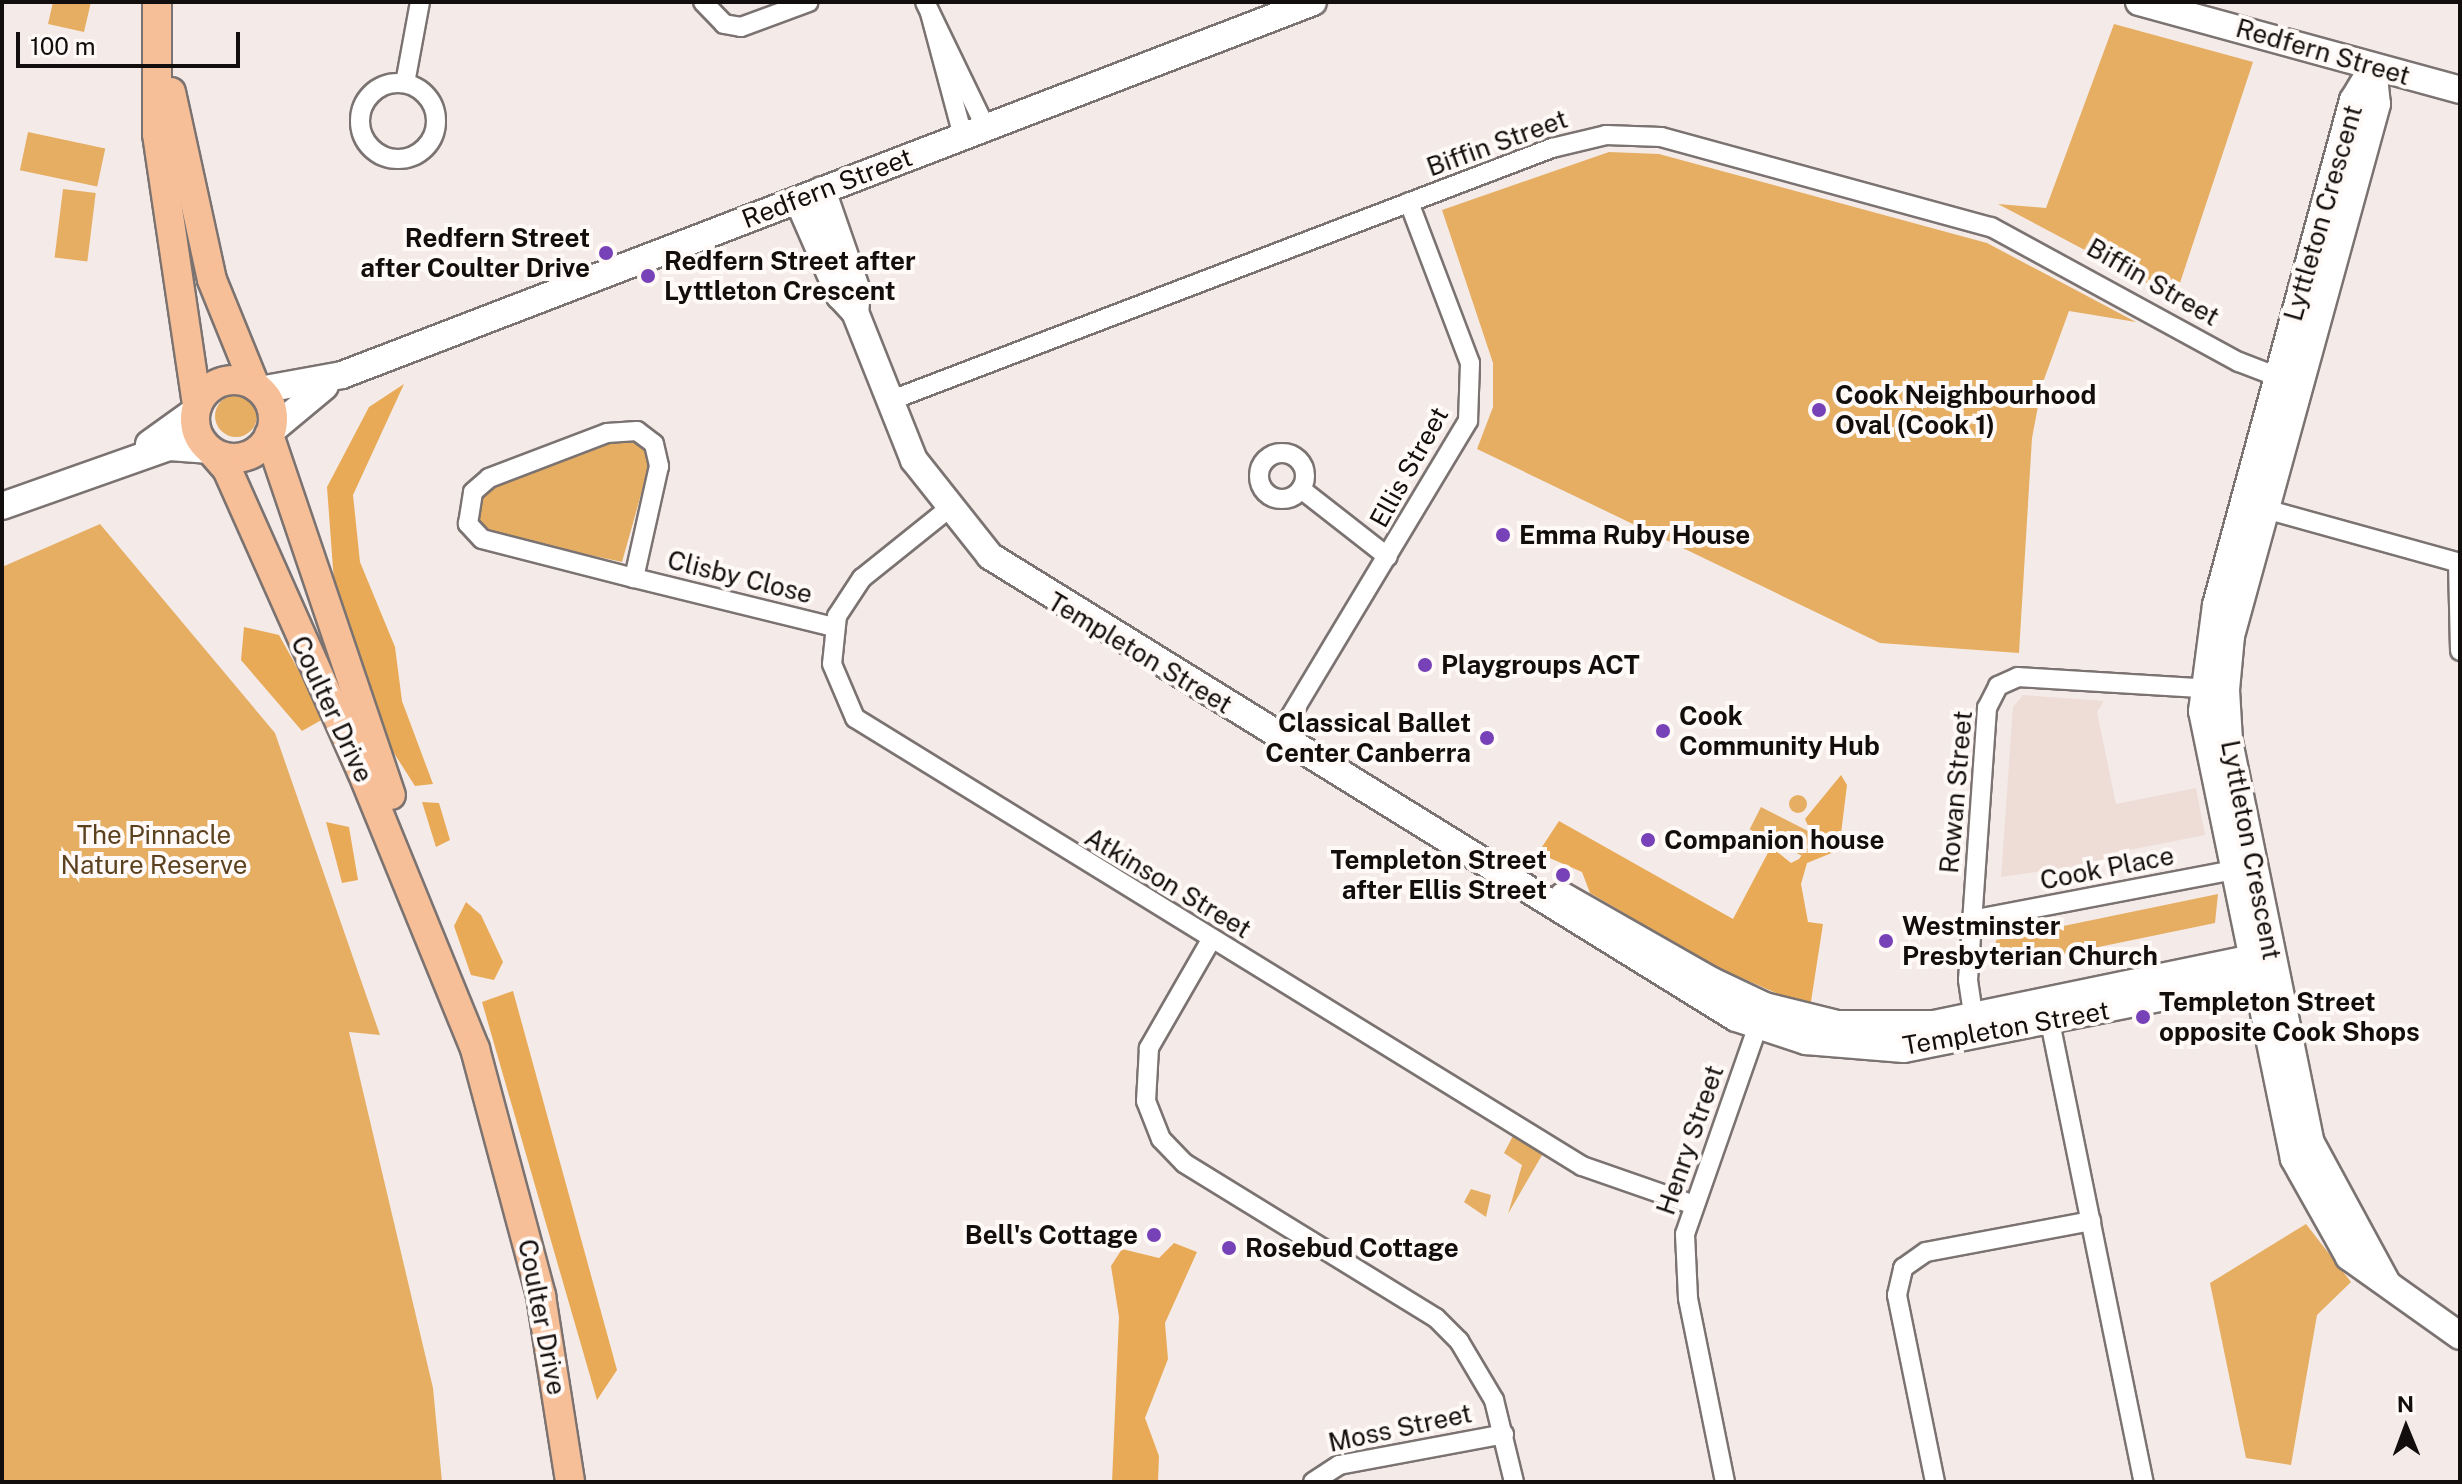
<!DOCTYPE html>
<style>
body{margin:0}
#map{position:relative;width:2462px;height:1484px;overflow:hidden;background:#f4ebe8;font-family:"Public Sans",sans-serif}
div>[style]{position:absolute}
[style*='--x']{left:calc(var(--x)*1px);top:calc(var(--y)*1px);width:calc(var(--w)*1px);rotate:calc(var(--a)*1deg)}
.built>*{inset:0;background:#eedcd7}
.green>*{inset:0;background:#e6ae63;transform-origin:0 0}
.round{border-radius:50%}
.forest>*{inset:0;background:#e8aa56}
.roads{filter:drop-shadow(2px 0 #7b7371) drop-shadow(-2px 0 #7b7371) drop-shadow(0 2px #7b7371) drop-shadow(0 -2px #7b7371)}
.street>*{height:18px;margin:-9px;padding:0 9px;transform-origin:9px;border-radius:9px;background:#fff}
.street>.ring{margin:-9px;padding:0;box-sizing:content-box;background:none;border:18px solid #fff;border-radius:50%}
.secondary>*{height:26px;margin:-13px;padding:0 13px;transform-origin:13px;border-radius:13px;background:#fff}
.primary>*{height:28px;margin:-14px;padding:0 14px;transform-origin:14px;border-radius:14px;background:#f7bf97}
.primary>.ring{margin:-14px;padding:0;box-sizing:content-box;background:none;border:28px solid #f7bf97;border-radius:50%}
.dots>*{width:22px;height:22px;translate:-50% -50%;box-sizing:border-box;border:4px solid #fff9f7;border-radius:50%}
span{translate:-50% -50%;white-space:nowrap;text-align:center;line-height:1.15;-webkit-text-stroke:8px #fff9f7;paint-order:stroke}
.street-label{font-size:26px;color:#110e0d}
.poi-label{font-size:26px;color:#110e0d;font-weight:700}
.right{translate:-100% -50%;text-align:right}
.left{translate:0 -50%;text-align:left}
.park-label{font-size:26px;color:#5b411e}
.frame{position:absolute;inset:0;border:4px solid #110e0d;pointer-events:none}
.north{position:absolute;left:2366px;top:1388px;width:80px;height:80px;-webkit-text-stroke:6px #fff9f7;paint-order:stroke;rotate:359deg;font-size:22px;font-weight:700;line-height:32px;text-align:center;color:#110e0d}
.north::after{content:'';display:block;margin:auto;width:28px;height:36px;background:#110e0d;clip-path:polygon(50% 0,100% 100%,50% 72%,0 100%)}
.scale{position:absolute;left:16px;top:32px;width:224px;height:36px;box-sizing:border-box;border:4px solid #110e0d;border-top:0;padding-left:10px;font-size:24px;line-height:28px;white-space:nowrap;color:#110e0d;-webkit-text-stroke:6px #fff9f7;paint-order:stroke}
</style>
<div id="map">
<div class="built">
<i style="clip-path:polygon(2023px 695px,2104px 701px,2097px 712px,2116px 804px,2196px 788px,2205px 835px,2109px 854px,2110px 861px,2001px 877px,2013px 707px)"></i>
</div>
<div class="green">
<i style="clip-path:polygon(53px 2px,91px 2px,84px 32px,48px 24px)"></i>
<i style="clip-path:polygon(2114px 24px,2253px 62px,2175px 298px,1998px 204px,2046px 208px)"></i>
<i style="left:28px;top:132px;width:79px;height:39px;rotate:12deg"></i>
<i style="clip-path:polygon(1609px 152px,1659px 154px,1987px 243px,2136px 322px,2069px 311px,2042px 385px,2032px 438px,2019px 653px,1880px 643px,1477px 449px,1493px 407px,1493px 363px,1442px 210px)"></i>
<i style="left:63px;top:189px;width:33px;height:69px;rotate:7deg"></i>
<i class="round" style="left:215px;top:395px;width:42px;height:42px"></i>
<i style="clip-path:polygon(620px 437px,635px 439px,651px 459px,622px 562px,496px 535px,478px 521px,476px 508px,490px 486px)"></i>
<i style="clip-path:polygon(100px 524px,275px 733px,380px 1035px,349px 1032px,433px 1388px,442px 1482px,2px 1482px,2px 567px)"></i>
<i class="round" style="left:1789px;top:795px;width:18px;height:18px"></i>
<i style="left:1761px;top:807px;width:59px;height:25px;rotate:27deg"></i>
<i style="clip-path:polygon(2218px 894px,2215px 923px,2006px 966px,1995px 958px,1996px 940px)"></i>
<i style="clip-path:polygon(1514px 1134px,1545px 1150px,1508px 1214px,1522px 1165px,1504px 1153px)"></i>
<i style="clip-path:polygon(1471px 1189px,1491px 1195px,1486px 1217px,1464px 1202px)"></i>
<i style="clip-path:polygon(2306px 1224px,2351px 1282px,2317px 1315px,2291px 1465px,2246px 1458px,2210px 1283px)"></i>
</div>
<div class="forest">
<i style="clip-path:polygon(404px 384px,353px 495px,360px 562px,395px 647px,402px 701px,433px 784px,415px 786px,390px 747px,334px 582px,327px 487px,369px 407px)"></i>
<i style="clip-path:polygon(244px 627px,279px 635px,325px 718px,302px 731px,241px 660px)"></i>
<i style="clip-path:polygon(1841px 775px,1847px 785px,1839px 850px,1807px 863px,1801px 884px,1808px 922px,1823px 924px,1810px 1008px,1712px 965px,1590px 893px,1582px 872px,1538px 853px,1559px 821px,1733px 919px,1771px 847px,1791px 863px,1799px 859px,1814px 839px,1805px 819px)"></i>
<i style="clip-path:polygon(422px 802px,439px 803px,450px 840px,436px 847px)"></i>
<i style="clip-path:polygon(326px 822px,349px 827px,358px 880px,342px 883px)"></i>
<i style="clip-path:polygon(466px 902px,481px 915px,503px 962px,494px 980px,471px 975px,454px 926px)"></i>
<i style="clip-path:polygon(513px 991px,617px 1370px,597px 1400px,482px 1002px)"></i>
<i style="clip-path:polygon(1174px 1243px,1197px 1252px,1165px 1323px,1168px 1359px,1145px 1418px,1159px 1456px,1158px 1482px,1112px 1482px,1119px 1317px,1111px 1266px,1122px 1249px,1159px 1258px)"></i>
</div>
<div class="roads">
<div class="street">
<i style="--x:703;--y:2;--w:30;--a:46"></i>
<i style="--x:724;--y:24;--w:17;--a:10"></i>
<i style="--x:741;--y:27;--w:72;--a:-20.2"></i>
<i style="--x:925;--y:2;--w:140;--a:64.2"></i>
<i style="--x:930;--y:13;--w:127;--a:75"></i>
<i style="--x:406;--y:78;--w:77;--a:-79.6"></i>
<i class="ring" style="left:360px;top:83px;width:58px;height:58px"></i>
<i style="--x:889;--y:401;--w:710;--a:-20.89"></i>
<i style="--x:1552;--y:148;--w:56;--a:-13.5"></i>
<i style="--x:1606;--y:135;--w:55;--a:2.1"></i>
<i style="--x:1661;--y:137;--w:342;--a:15.3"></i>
<i style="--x:1991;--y:227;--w:282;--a:28.6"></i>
<i style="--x:2239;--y:362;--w:50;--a:21"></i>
<i class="ring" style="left:1259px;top:453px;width:28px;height:28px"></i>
<i style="--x:1301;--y:489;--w:110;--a:38"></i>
<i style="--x:2258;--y:507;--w:210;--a:15.5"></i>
<i style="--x:947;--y:510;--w:109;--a:141.3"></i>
<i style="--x:862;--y:578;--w:45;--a:123.3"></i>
<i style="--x:837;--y:616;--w:48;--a:95.9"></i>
<i style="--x:832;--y:664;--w:59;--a:66.9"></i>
<i style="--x:855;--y:718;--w:854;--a:31.64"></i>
<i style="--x:1582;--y:1166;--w:115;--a:19.2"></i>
<i style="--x:2458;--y:562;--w:89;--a:88.7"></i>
<i style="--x:634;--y:578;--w:157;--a:-165.6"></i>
<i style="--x:482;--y:539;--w:21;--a:-133"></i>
<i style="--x:468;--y:524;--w:32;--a:-81"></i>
<i style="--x:473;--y:492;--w:21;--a:-41"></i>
<i style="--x:489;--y:478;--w:126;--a:-20.9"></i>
<i style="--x:607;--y:433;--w:30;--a:-4"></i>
<i style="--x:637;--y:431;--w:21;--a:37"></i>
<i style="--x:654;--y:444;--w:23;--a:77"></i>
<i style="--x:659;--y:466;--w:115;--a:102.6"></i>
<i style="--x:634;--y:578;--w:206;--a:13.8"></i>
<i style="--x:1278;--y:737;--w:369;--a:-59"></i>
<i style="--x:1468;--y:421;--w:58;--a:-88"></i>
<i style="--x:1470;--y:363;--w:172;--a:-110.8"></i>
<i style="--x:1972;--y:920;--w:277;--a:-10.8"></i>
<i style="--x:1211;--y:940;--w:125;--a:119.9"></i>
<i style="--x:1149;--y:1048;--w:53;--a:93.2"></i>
<i style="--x:1146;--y:1101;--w:41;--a:68.5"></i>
<i style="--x:1161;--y:1139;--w:33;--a:46"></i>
<i style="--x:1184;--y:1163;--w:296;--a:31.6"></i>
<i style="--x:1436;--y:1318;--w:33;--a:45"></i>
<i style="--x:1459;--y:1341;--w:69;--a:59.3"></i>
<i style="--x:1494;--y:1400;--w:84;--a:76.3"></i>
<i style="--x:2048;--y:1012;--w:480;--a:78.5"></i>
<i style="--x:1975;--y:1027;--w:48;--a:-98.5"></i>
<i style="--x:1968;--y:980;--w:273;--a:-86"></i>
<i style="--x:1987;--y:708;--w:25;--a:-63"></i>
<i style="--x:1998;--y:686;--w:22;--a:-24"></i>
<i style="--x:2018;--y:677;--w:198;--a:3.5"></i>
<i style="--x:1313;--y:1482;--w:31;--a:-33"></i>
<i style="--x:1339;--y:1465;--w:168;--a:-10.6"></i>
<i style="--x:1725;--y:1482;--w:188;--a:-101.4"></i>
<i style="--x:1688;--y:1298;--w:64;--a:-92.7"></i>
<i style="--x:1685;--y:1234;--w:233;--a:-70.7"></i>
<i style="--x:1935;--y:1482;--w:191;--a:-101.5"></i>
<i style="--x:1897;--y:1295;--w:28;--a:-77"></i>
<i style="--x:1903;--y:1268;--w:28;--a:-35"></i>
<i style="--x:1926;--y:1252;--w:168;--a:-10.6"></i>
</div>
<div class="secondary">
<i style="--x:2139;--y:2;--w:333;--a:15.3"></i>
<i style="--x:2373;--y:67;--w:39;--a:121"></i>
<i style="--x:2353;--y:100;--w:523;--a:105.18"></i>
<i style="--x:2216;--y:605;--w:107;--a:97.5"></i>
<i style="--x:2202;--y:711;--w:457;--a:78.4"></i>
<i style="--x:2294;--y:1159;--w:112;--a:60.7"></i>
<i style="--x:2349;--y:1257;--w:136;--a:35.4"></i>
<i style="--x:2373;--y:67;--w:37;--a:84"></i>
<i style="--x:2377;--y:104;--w:552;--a:105.35"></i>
<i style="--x:2231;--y:636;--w:54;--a:95.3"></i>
<i style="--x:2226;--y:690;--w:51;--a:86.6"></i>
<i style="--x:2229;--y:741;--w:410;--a:78.5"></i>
<i style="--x:2311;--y:1143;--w:157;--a:61.5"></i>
<i style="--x:822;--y:190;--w:107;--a:70.9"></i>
<i style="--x:857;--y:291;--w:21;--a:95"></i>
<i style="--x:798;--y:200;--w:105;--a:66.4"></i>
<i style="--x:840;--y:296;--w:22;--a:47"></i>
<i style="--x:855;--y:312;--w:159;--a:68.3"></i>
<i style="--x:914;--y:460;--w:122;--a:51.6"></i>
<i style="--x:990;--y:556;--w:877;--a:31.77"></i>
<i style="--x:1736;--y:1018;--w:74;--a:18.2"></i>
<i style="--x:1806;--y:1041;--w:98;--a:4.7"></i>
<i style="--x:1904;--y:1049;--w:378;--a:-11.3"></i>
<i style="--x:260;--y:390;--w:83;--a:-10.4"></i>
<i style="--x:342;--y:375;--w:1040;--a:-21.01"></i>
<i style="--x:271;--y:431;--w:70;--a:-39.8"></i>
<i style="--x:149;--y:444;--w:57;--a:-35.7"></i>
<i style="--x:2;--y:506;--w:177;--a:-19.5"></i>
<i style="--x:169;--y:447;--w:41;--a:4.2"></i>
<i style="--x:1563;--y:896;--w:172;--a:29.7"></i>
<i style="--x:1712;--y:981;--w:59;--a:25.3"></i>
<i style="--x:1765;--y:1006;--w:74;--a:14"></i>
<i style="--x:1837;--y:1024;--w:97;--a:0"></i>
<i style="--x:1934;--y:1024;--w:339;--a:-11.7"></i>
</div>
<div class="primary">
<i style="--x:157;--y:2;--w:132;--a:90"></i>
<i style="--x:157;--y:134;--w:275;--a:81.6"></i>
<i style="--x:171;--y:92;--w:192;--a:77.7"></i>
<i style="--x:212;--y:280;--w:114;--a:67.9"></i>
<i class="ring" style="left:195px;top:380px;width:50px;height:50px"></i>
<i style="--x:269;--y:435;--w:380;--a:71.3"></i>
<i style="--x:212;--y:452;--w:23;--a:49"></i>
<i style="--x:227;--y:469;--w:332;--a:66"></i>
<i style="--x:362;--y:772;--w:299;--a:67.8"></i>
<i style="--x:475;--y:1049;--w:256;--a:75"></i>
<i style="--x:541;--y:1296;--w:188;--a:81.1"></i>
</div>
</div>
<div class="dots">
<i style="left:606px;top:253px;background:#7741b8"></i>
<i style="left:648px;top:276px;background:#7741b8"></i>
<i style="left:1819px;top:410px;background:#7741b8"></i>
<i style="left:1503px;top:535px;background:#7741b8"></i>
<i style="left:1425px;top:665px;background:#7741b8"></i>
<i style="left:1663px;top:731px;background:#7741b8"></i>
<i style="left:1487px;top:738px;background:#7741b8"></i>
<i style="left:1648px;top:840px;background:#7741b8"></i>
<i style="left:1563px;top:875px;background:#7741b8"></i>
<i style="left:1886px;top:941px;background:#7741b8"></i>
<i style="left:2143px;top:1017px;background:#7741b8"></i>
<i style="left:1154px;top:1235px;background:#7741b8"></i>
<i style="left:1229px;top:1248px;background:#7741b8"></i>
</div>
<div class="street-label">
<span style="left:2323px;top:52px;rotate:16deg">Redfern Street</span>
<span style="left:1497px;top:143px;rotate:-20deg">Biffin Street</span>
<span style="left:827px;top:188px;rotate:-21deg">Redfern Street</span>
<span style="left:2323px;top:213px;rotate:-74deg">Lyttleton Crescent</span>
<span style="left:2153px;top:282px;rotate:30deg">Biffin Street</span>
<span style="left:1409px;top:467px;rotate:-61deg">Ellis Street</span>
<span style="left:740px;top:577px;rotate:14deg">Clisby Close</span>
<span style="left:1140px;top:653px;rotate:31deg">Templeton Street</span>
<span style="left:332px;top:709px;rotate:65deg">Coulter Drive</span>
<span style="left:1956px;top:792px;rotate:-85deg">Rowan Street</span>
<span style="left:2251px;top:850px;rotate:79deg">Lyttleton Crescent</span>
<span style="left:2107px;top:868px;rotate:-11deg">Cook Place</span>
<span style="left:1168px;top:883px;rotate:31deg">Atkinson Street</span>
<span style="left:2006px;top:1028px;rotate:-10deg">Templeton Street</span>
<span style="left:1690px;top:1140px;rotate:-71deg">Henry Street</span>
<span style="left:542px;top:1317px;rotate:79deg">Coulter Drive</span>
<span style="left:1400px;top:1428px;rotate:-12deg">Moss Street</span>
</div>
<div class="poi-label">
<span class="right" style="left:590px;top:253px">Redfern Street<br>after Coulter Drive</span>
<span class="left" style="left:664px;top:276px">Redfern Street after<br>Lyttleton Crescent</span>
<span class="left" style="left:1835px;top:410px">Cook Neighbourhood<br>Oval (Cook 1)</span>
<span class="left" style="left:1519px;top:535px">Emma Ruby House</span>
<span class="left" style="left:1441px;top:665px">Playgroups ACT</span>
<span class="left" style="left:1679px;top:731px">Cook<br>Community Hub</span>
<span class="right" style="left:1471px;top:738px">Classical Ballet<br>Center Canberra</span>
<span class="left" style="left:1664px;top:840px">Companion house</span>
<span class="right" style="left:1547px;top:875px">Templeton Street<br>after Ellis Street</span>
<span class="left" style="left:1902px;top:941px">Westminster<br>Presbyterian Church</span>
<span class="left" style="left:2159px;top:1017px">Templeton Street<br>opposite Cook Shops</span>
<span class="right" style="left:1138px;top:1235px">Bell's Cottage</span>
<span class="left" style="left:1245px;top:1248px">Rosebud Cottage</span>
</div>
<div class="park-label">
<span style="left:154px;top:850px">The Pinnacle<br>Nature Reserve</span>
</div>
<div class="frame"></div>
<div class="north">N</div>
<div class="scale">100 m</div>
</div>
